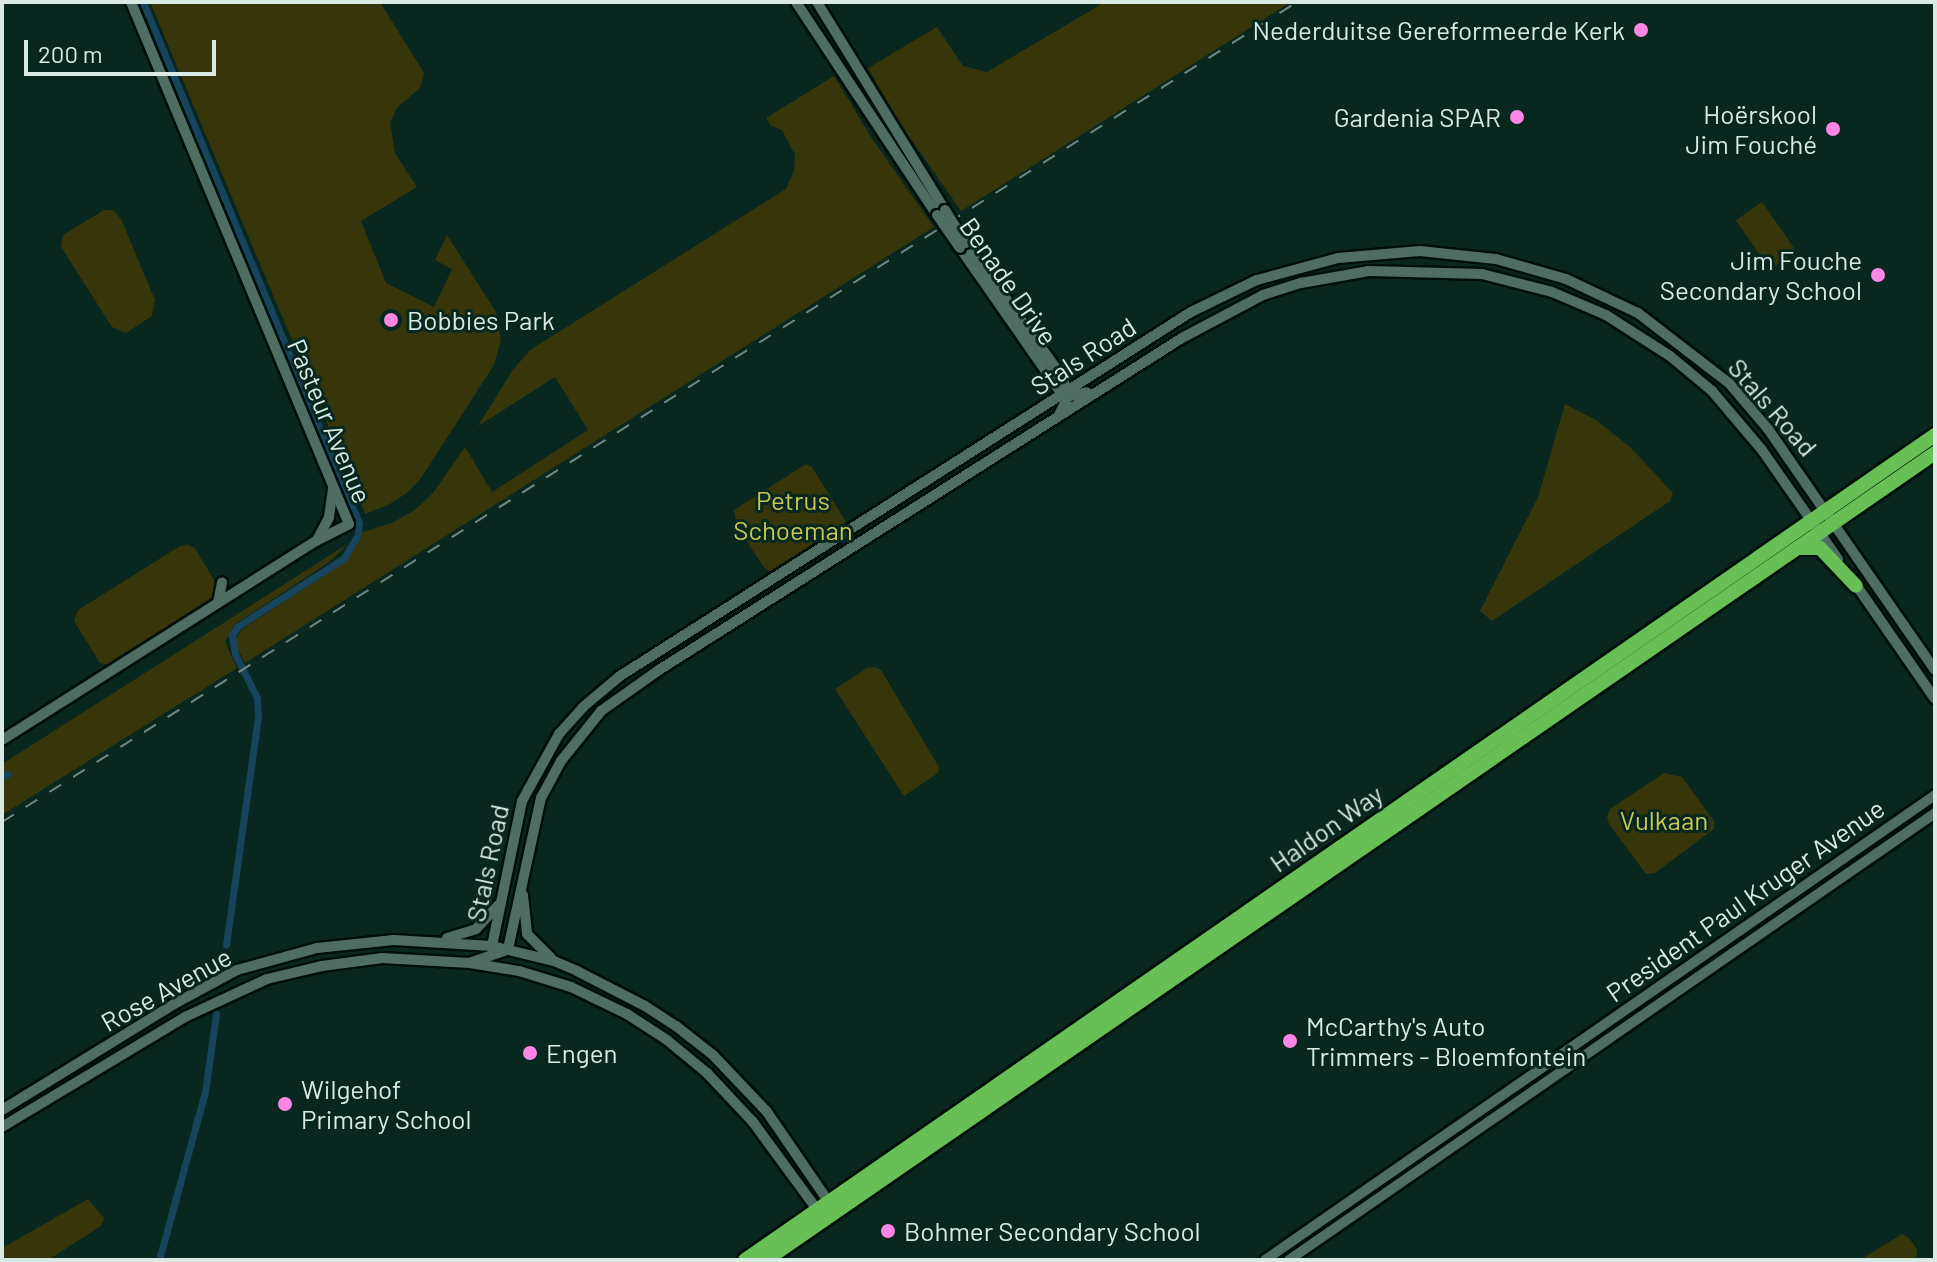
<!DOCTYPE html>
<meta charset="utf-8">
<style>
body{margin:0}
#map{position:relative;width:1937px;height:1262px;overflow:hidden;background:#07271f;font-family:Barlow,sans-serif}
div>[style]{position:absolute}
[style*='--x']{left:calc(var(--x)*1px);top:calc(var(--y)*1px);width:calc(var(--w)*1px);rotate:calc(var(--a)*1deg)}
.green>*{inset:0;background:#37360a;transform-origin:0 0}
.canal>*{height:7px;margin:-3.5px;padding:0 3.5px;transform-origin:3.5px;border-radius:3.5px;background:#18435c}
.roads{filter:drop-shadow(2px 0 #000f09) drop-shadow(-2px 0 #000f09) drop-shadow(0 2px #000f09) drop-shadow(0 -2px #000f09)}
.secondary>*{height:10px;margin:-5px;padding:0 5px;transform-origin:5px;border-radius:5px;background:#4e6d63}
.highway>*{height:14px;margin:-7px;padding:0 7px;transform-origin:7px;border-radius:7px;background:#67bf55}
.rail>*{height:2px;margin-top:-1px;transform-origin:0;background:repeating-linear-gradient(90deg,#718982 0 14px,transparent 0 28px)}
.bridges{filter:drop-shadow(2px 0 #000f09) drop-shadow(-2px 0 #000f09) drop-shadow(0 2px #000f09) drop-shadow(0 -2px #000f09)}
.secondary-bridge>*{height:10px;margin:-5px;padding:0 5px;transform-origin:5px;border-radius:5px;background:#4e6d63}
.dots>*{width:22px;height:22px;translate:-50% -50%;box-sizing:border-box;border:4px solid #07271f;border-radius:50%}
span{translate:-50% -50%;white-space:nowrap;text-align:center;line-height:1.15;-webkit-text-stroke:6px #07271f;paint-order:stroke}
.poi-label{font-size:26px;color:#d9eae4}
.right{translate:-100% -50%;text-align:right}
.left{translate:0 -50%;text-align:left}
.street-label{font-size:26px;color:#d9eae4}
.park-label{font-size:26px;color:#cac754}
.frame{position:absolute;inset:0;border:4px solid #d9eae4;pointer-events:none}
.scale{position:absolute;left:24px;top:40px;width:192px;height:36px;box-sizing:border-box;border:4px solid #d9eae4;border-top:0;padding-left:10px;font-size:24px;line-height:28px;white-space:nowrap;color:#d9eae4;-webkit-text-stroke:6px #07271f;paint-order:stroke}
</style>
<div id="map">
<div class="green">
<i style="clip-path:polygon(150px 2px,380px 2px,424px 73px,420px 88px,397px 108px,390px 122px,395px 153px,417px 187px,361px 221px,386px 283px,434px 307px,452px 269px,435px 260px,447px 235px,496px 312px,501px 340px,494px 365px,421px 478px,407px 493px,388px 505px,365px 514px)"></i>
<i style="clip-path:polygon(1105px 2px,1291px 2px,961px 211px,897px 119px,868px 68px,937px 27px,963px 66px,987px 72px)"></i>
<i style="clip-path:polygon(834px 76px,871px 137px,934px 227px,245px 663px,234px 642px,242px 629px,348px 560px,362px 532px,392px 523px,415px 510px,433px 493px,465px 447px,492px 492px,588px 430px,555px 377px,478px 426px,512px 371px,530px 350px,786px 189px,794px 171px,795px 155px,782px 130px,770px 125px,766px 118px)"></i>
<i style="left:1762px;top:202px;width:60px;height:32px;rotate:55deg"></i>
<i style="clip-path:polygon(104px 210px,113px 210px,121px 219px,155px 300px,152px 316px,126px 333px,112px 327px,61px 247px,63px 235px)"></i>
<i style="clip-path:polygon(1565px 404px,1596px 420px,1630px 447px,1673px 493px,1670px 501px,1492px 621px,1480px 611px,1538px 497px)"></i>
<i style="clip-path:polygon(806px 464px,812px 467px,846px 522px,772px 572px,765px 569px,737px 526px,734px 510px)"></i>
<i style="clip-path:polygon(349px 543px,328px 563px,235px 624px,225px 642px,237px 668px,2px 815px,2px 764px)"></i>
<i style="clip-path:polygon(188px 545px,195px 548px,217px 585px,213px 602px,114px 666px,100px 663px,74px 621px,78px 610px,180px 546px)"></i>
<i style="clip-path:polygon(875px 667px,881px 670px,939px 767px,938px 773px,904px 796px,835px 689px,867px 668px)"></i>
<i style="clip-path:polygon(1664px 773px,1682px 777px,1714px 821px,1714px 829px,1655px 873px,1646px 874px,1609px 824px,1607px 816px,1610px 809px)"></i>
<i style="clip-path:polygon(88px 1199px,104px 1218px,101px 1226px,48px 1260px,2px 1260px,2px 1248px)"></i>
<i style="clip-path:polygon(1902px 1234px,1908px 1237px,1917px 1249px,1916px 1260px,1860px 1260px)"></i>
</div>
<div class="canal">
<i style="--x:143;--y:2;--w:564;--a:67.48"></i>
<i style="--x:359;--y:523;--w:11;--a:95"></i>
<i style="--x:358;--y:534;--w:28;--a:120"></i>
<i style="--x:344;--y:558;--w:126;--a:147.3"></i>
<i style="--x:238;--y:626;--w:11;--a:124"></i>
<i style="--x:232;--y:635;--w:19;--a:81"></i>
<i style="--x:235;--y:654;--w:49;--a:63.4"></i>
<i style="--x:257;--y:698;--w:19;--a:87"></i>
<i style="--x:258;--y:717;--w:230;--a:98"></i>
<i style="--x:2;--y:777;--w:6;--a:-31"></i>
<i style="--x:159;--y:1260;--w:174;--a:-74.7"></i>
<i style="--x:205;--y:1092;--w:79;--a:-82"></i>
</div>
<div class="roads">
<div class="secondary">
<i style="--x:796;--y:2;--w:255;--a:56.5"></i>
<i style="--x:817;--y:2;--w:244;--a:58.4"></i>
<i style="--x:966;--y:243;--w:161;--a:54.3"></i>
<i style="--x:1060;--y:374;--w:14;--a:65"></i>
<i style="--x:1066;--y:387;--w:14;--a:90"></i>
<i style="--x:1066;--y:401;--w:16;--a:117"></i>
<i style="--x:960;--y:248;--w:173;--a:55.1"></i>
<i style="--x:1059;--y:390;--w:13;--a:29"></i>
<i style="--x:1070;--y:396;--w:17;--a:-13"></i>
<i style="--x:317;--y:540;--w:26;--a:-62"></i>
<i style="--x:329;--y:517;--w:30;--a:-82"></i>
<i style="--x:1854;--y:582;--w:142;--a:55.3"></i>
<i style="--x:218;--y:603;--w:21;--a:-79"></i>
<i style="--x:2;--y:740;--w:372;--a:-32.4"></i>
<i style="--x:316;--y:541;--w:37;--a:-27"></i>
<i style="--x:349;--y:524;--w:566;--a:-112.67"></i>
<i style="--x:523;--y:895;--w:39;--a:84"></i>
<i style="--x:527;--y:934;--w:33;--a:45"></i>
<i style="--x:447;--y:938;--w:30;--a:-17"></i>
<i style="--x:476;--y:929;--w:33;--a:-47"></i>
<i style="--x:492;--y:946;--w:148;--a:-78.3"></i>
<i style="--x:522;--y:801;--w:77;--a:-61.1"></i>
<i style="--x:559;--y:734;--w:36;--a:-48"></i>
<i style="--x:583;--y:707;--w:48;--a:-40"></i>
<i style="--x:620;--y:676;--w:677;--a:-32.52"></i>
<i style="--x:1191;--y:312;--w:73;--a:-25.9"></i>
<i style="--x:1257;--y:280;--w:84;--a:-15.2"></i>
<i style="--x:1338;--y:258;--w:82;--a:-4.9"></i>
<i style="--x:1420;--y:251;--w:76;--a:6"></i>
<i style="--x:1496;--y:259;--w:73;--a:15.9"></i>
<i style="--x:1566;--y:279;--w:80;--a:25.3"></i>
<i style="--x:1638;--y:313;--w:115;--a:37.6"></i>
<i style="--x:1729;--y:383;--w:60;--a:49.7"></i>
<i style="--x:1768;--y:429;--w:293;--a:55.3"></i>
<i style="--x:508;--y:949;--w:155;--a:-77.7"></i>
<i style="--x:541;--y:798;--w:42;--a:-61.6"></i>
<i style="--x:561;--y:761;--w:64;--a:-51.3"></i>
<i style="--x:601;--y:711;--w:71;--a:-35.3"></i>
<i style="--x:659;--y:670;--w:619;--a:-32.41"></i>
<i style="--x:1182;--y:338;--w:92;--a:-28"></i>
<i style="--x:1263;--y:295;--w:40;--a:-18"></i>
<i style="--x:1301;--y:283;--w:69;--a:-10"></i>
<i style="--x:1369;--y:271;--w:113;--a:1.5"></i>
<i style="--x:1482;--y:274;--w:72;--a:14.4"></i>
<i style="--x:1552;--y:292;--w:59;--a:23.1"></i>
<i style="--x:1606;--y:315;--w:76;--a:32.6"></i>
<i style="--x:1670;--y:356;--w:55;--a:39.8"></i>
<i style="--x:1712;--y:391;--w:77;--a:49.7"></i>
<i style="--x:1762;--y:450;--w:133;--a:55.1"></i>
<i style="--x:472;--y:962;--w:36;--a:-19"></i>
<i style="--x:2;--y:1110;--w:202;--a:-31.6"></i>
<i style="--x:174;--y:1004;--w:72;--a:-28.4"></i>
<i style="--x:237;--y:970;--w:83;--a:-15.4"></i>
<i style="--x:317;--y:948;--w:77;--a:-5.9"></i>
<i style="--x:394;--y:940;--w:98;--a:3.5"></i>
<i style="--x:492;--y:946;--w:64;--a:13.6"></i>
<i style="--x:554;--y:961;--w:25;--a:23"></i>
<i style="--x:577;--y:971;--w:76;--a:27.2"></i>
<i style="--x:645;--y:1006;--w:37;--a:33"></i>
<i style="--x:676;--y:1026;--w:47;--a:38.1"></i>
<i style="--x:713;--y:1055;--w:79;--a:46.5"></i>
<i style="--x:767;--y:1112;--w:113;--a:55.5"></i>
<i style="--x:2;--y:1127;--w:214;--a:-31"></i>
<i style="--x:185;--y:1017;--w:90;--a:-24.9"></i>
<i style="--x:267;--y:979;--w:57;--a:-13.3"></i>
<i style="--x:322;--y:966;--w:61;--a:-7.6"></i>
<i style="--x:382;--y:958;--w:88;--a:3.3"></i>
<i style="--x:470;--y:963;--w:50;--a:9.3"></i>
<i style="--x:519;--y:971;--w:54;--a:17.1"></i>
<i style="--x:571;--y:987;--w:62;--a:25.7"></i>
<i style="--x:627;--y:1014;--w:48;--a:33"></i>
<i style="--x:667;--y:1040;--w:52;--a:39.5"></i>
<i style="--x:707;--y:1073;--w:67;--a:46.8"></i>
<i style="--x:753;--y:1122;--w:115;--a:53.8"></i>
<i style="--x:1265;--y:1260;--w:816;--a:-34.76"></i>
<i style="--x:1289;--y:1260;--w:786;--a:-34.68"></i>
</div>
<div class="highway">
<i style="--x:1798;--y:548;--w:22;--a:0"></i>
<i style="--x:1820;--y:548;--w:52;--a:46.5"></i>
<i style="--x:745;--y:1260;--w:1448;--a:-34.73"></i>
<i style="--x:766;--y:1260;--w:1420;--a:-34.62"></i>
</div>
</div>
<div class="rail">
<i style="--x:2;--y:822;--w:1533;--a:-32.34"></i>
</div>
<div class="bridges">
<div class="secondary-bridge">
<i style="--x:945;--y:210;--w:39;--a:58"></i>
<i style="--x:937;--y:215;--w:40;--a:55.1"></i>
</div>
</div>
<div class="dots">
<i style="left:1641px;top:30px;background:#fc86e4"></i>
<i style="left:1517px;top:117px;background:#fc86e4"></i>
<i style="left:1833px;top:129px;background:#fc86e4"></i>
<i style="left:1878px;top:275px;background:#fc86e4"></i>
<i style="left:391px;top:320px;background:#fc86e4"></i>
<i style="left:1290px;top:1041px;background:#fc86e4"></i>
<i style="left:530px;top:1053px;background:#fc86e4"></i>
<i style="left:285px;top:1104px;background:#fc86e4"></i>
<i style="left:888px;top:1231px;background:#fc86e4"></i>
</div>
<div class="poi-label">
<span class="right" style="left:1625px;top:30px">Nederduitse Gereformeerde Kerk</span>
<span class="right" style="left:1817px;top:129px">Hoërskool<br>Jim Fouché</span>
<span class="right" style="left:1501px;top:117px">Gardenia SPAR</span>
<span class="right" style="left:1862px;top:275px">Jim Fouche<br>Secondary School</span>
<span class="left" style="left:407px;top:320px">Bobbies Park</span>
<span class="left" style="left:1306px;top:1041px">McCarthy's Auto<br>Trimmers - Bloemfontein</span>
<span class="left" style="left:546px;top:1053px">Engen</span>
<span class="left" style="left:301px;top:1104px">Wilgehof<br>Primary School</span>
<span class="left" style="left:904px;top:1231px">Bohmer Secondary School</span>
</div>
<div class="street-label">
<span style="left:1009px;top:281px;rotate:55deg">Benade Drive</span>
<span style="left:1083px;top:356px;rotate:-33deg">Stals Road</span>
<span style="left:1773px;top:407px;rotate:49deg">Stals Road</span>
<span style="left:330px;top:421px;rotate:67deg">Pasteur Avenue</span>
<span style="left:1326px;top:828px;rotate:-35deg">Haldon Way</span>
<span style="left:487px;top:863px;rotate:-78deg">Stals Road</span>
<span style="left:1745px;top:900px;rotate:-35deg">President Paul Kruger Avenue</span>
<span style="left:166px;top:989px;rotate:-29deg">Rose Avenue</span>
</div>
<div class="park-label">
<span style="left:793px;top:515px">Petrus<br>Schoeman</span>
<span style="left:1664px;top:820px">Vulkaan</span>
</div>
<div class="frame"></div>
<div class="scale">200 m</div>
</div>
